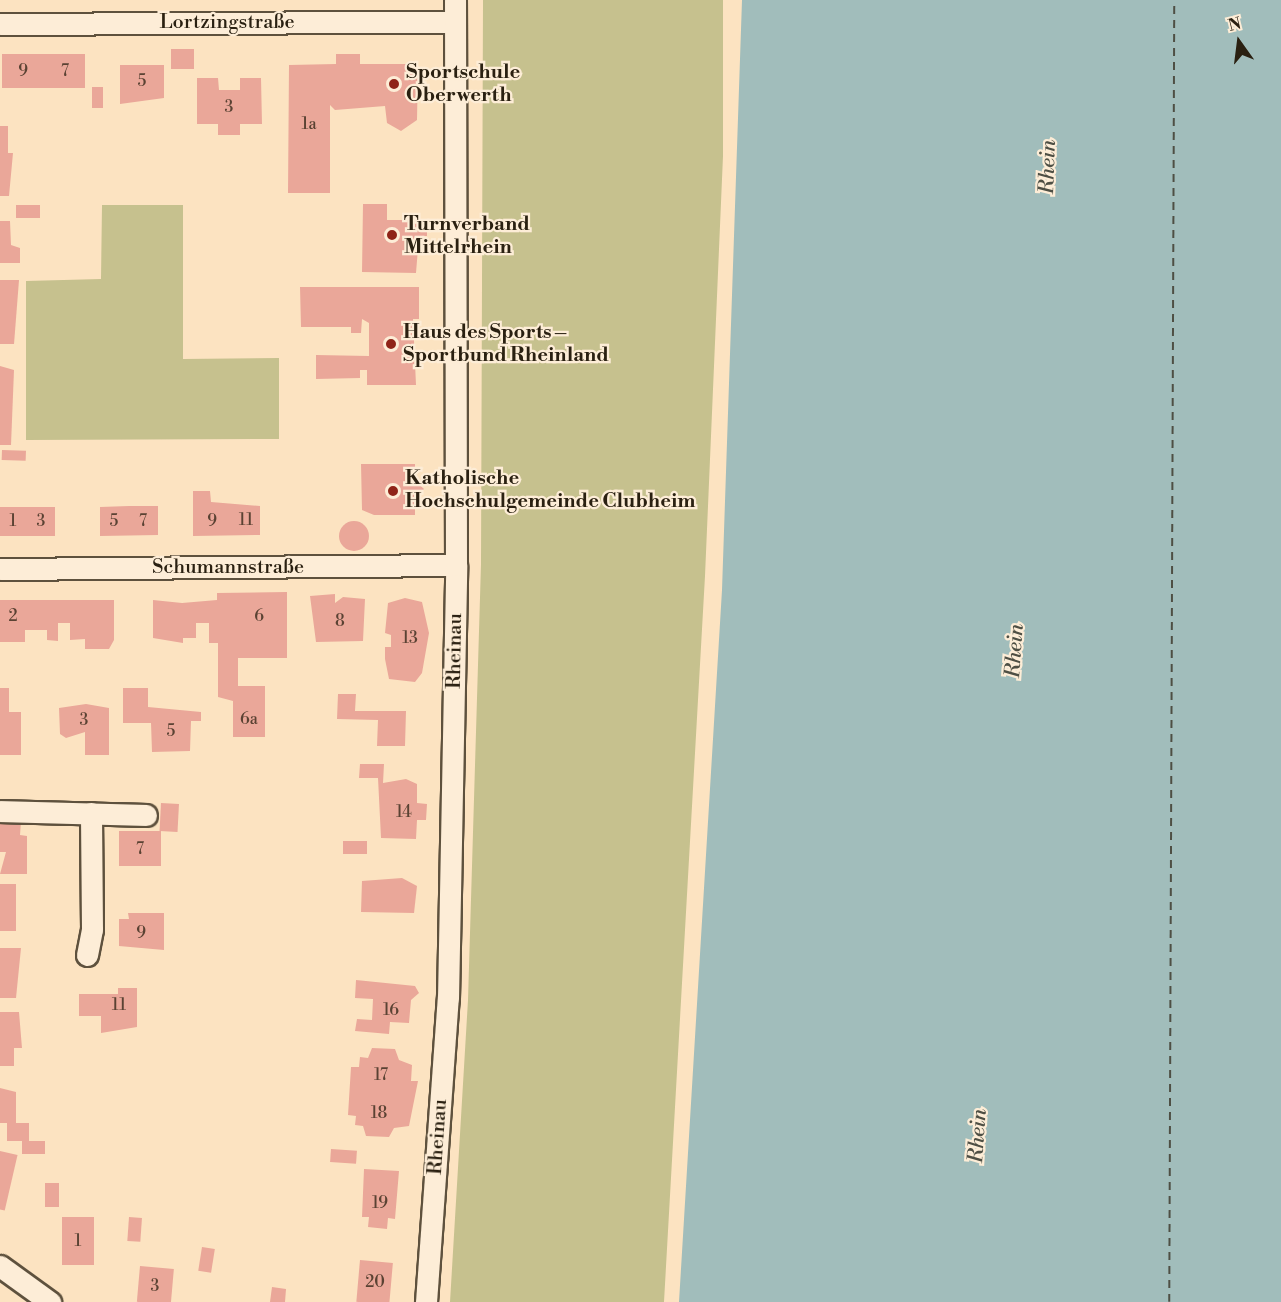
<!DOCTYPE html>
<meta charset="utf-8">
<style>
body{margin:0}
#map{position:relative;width:1281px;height:1302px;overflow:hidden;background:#fce3c1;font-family:"Libre Bodoni",serif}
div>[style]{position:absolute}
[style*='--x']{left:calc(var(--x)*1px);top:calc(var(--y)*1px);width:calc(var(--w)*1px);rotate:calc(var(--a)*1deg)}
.green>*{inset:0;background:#c6c18e}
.water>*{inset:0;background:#a1bdbb}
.ferry>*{height:1.5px;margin-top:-0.75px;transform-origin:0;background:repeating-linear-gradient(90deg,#4e4f44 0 8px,transparent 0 14px)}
.building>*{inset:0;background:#eaa799;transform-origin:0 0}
.round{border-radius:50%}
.roads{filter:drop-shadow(2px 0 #5e513d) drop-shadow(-2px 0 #5e513d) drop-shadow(0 2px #5e513d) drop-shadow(0 -2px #5e513d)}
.street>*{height:21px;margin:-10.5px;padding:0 10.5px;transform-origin:10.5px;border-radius:10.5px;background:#fdedd7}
.dots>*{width:16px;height:16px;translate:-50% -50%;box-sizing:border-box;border:3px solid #fdedd7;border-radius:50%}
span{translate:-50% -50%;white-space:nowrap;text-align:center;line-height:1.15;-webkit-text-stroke:4.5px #fdedd7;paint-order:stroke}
.number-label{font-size:16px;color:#5a4233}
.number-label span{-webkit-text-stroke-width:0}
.street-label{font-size:20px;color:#2a2011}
.poi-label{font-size:20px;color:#2a2011;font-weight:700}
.left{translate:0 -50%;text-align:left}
.water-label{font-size:21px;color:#4e4f44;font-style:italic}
.north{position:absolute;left:1209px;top:12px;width:60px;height:60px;-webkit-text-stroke:4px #fdedd7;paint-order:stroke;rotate:346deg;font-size:16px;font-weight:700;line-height:24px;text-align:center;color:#2a2011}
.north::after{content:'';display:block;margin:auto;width:21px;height:27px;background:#2a2011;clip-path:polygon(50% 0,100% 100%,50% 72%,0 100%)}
</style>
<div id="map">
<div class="green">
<i style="clip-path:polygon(483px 0,723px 0,723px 156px,705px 576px,664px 1302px,450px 1302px,468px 1000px,481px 564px)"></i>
<i style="clip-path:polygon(102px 205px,183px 205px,183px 359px,279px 358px,279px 439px,26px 440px,26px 281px,101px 279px)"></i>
</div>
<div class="water">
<i style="clip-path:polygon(742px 0,1281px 0,1281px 1302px,679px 1302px,722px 590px)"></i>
</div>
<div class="ferry">
<i style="--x:1169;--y:1302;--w:1302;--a:-89.78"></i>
</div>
<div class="building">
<i style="left:171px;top:49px;width:23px;height:20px"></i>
<i style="left:2px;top:54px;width:83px;height:34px"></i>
<i style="clip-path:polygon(336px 54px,360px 54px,360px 64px,418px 64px,417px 120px,401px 131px,387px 123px,385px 106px,335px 110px,330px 105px,330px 193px,288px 193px,289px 65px,336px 64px)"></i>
<i style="clip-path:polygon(120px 65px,164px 65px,164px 98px,120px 104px)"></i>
<i style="clip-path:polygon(197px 78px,218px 78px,219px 90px,240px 90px,240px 78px,261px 78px,262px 124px,240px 124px,240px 135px,218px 135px,218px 124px,197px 124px)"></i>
<i style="left:92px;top:87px;width:11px;height:21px"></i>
<i style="clip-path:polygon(0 126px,8px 126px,8px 153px,13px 153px,9px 196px,0 196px)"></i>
<i style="clip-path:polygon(363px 204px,387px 204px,387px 220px,427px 220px,427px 236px,419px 236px,416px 273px,362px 272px)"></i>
<i style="left:16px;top:205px;width:24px;height:13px"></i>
<i style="clip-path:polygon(0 221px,10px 221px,11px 245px,20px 248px,20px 263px,0 263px)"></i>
<i style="clip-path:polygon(0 280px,19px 280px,14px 344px,0 344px)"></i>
<i style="clip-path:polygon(300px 287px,419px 287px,419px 319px,413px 319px,416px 385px,367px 385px,367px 370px,360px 370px,360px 378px,316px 379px,316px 355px,369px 356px,369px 323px,362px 319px,361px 333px,351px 333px,351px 327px,301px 327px)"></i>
<i style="clip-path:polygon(0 366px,14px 370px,11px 445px,0 445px)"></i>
<i style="left:2px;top:450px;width:24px;height:10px;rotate:2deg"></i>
<i style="clip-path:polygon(361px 464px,415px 464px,415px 481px,424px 489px,415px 498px,415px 515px,374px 515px,362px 510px)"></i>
<i style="clip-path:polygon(193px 491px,210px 491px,211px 502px,260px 506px,260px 535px,193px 536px)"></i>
<i style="clip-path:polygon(129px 506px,158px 506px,158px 535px,100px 536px,100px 507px)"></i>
<i style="left:0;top:507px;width:55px;height:29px"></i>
<i class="round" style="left:339px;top:521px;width:30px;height:30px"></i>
<i style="clip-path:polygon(287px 592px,287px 658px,238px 658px,238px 686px,265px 686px,265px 737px,233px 737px,233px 701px,218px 697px,218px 643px,209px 643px,209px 623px,196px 623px,196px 638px,183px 638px,183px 643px,153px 638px,153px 600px,182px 603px,217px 600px,217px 593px)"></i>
<i style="clip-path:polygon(335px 594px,335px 603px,343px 597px,365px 599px,363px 641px,316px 642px,310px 596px)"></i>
<i style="clip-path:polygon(405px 598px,422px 602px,429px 633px,422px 673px,415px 682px,389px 679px,385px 659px,385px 647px,391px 647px,391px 635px,385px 633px,388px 603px)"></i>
<i style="clip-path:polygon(0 600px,114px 600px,114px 640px,109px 649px,85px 649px,85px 639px,70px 640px,70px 623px,58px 623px,58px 641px,47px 640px,47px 630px,25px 630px,25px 642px,0 642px)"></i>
<i style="clip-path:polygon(0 688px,9px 688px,9px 712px,21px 712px,21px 755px,0 755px)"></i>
<i style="clip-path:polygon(123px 688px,148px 688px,148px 707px,201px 712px,201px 721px,191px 721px,190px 751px,152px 752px,151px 723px,123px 723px)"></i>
<i style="clip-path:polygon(338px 694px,356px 694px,355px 711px,406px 711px,405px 746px,377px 746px,378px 720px,337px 719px)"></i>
<i style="clip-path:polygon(86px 704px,109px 708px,109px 755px,85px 755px,85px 732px,66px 738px,60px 734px,59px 708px)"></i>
<i style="clip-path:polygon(360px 764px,384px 764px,383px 783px,406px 779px,417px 784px,417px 803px,427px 804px,426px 820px,417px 820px,416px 839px,381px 838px,378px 778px,359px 778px)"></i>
<i style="left:161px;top:803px;width:18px;height:28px;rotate:3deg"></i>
<i style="clip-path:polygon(0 821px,21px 821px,20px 835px,27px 836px,27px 874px,0 874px,6px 852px,0 852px)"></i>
<i style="left:119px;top:831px;width:42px;height:35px"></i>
<i style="left:343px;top:841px;width:24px;height:13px"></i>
<i style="clip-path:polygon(402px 878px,417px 886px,414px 913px,361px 912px,362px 881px)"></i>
<i style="left:0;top:884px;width:16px;height:47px"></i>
<i style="clip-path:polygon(128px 913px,164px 913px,164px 950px,119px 946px,119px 919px,129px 919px)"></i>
<i style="clip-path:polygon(0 948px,21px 948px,16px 998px,0 998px)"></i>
<i style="clip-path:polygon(356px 980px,415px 986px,419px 993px,411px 1000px,409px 1023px,390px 1022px,389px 1034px,355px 1031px,357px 1019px,372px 1020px,373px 999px,355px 998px)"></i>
<i style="clip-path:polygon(118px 988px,137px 988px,137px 1027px,101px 1033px,101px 1016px,79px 1016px,79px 994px,118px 994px)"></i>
<i style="clip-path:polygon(0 1012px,19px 1012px,22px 1048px,14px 1048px,14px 1066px,0 1066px)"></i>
<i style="clip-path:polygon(372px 1048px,395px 1049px,399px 1060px,412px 1065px,411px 1081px,418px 1081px,409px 1126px,394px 1128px,389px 1137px,366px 1136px,363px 1126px,355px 1125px,356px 1116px,348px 1115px,351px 1067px,359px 1067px,360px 1057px,368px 1058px)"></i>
<i style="clip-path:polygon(0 1088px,16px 1092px,16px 1123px,29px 1123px,29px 1141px,45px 1141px,45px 1154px,22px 1154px,22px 1141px,7px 1141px,7px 1123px,0 1123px)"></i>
<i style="left:331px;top:1149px;width:26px;height:13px;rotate:4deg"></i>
<i style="left:0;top:1151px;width:18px;height:57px;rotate:13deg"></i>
<i style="clip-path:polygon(364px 1169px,399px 1171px,395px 1219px,388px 1218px,387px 1229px,368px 1227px,369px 1217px,362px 1217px)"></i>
<i style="left:45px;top:1183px;width:14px;height:24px"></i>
<i style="left:62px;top:1217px;width:32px;height:48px"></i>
<i style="left:129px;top:1217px;width:13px;height:24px;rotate:4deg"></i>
<i style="left:202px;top:1247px;width:13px;height:24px;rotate:9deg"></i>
<i style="left:360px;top:1260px;width:33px;height:42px;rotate:5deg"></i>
<i style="left:140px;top:1266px;width:34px;height:36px;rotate:5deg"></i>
<i style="clip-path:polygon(272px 1287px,286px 1289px,285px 1302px,270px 1302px)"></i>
</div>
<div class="roads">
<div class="street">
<i style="--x:0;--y:24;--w:455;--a:-0.3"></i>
<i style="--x:0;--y:569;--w:456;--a:-0.5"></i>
<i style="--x:0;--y:811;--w:146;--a:1.6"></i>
<i style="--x:87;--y:955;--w:26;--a:-79"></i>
<i style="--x:92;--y:929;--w:116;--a:-90.5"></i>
<i style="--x:0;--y:1266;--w:62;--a:35.8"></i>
<i style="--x:426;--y:1302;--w:305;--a:-85.9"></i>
<i style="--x:448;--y:998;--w:433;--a:-88.9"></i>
<i style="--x:456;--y:565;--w:565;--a:-90.1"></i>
</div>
</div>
<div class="dots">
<i style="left:394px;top:84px;background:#8f2418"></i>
<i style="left:392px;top:235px;background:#8f2418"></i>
<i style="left:391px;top:344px;background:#8f2418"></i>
<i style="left:393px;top:491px;background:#8f2418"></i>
</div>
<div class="number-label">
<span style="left:23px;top:71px">9</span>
<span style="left:65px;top:71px">7</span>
<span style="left:142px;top:81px">5</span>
<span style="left:229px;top:107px">3</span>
<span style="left:309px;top:124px">1a</span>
<span style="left:246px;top:520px">11</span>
<span style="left:13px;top:521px">1</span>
<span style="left:41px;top:521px">3</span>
<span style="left:114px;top:521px">5</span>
<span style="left:143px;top:521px">7</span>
<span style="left:212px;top:521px">9</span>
<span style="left:13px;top:616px">2</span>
<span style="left:259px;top:616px">6</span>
<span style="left:340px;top:621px">8</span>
<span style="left:410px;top:638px">13</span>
<span style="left:249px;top:719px">6a</span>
<span style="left:84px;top:720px">3</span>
<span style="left:171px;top:731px">5</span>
<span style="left:404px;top:812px">14</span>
<span style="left:140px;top:849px">7</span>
<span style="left:141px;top:933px">9</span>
<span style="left:119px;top:1005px">11</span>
<span style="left:391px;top:1010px">16</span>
<span style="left:381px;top:1075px">17</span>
<span style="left:379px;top:1113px">18</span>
<span style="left:380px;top:1203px">19</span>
<span style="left:78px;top:1241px">1</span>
<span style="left:375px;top:1282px">20</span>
<span style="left:155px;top:1286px">3</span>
</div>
<div class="street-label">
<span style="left:227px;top:22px">Lortzingstraße</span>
<span style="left:228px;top:567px">Schumannstraße</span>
<span style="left:455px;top:651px;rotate:-89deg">Rheinau</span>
<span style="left:438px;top:1137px;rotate:-86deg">Rheinau</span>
</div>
<div class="poi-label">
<span class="left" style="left:406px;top:84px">Sportschule<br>Oberwerth</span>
<span class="left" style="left:404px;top:236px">Turnverband<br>Mittelrhein</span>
<span class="left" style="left:403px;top:344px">Haus des Sports –<br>Sportbund Rheinland</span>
<span class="left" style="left:405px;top:490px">Katholische<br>Hochschulgemeinde Clubheim</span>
</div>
<div class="water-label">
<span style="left:1048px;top:167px;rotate:-88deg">Rhein</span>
<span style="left:1015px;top:651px;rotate:-86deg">Rhein</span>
<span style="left:978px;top:1136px;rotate:-86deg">Rhein</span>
</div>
<div class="north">N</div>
</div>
